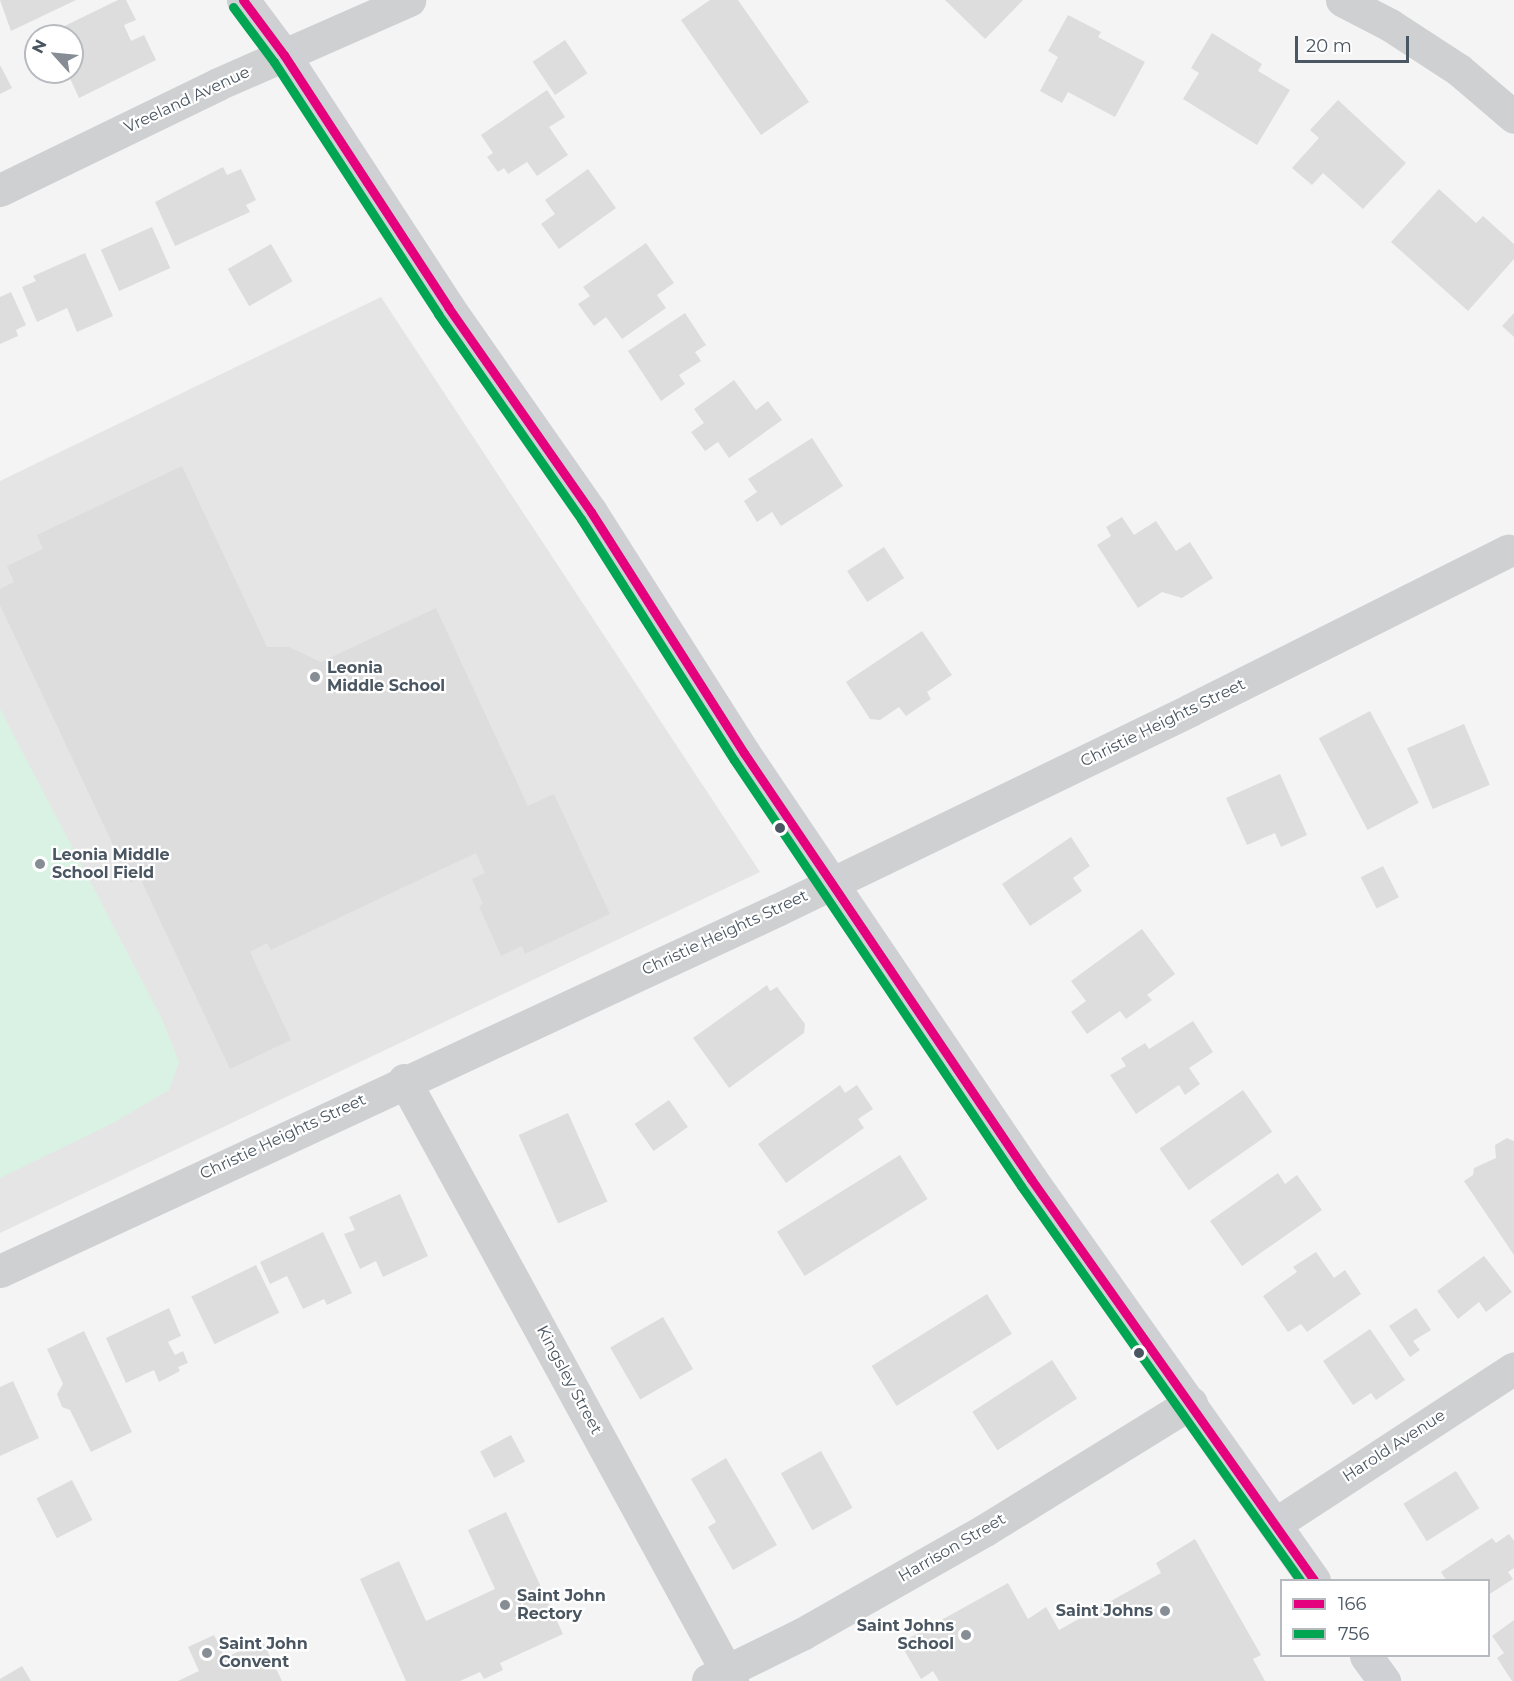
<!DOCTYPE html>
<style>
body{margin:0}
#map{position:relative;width:1514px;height:1681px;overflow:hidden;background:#f4f4f4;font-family:Montserrat,sans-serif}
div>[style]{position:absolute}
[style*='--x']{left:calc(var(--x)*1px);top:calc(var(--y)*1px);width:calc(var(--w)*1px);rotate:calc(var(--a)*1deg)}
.education>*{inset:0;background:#e6e5e6}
.green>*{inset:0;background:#d9f2e3}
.building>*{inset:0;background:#ddddde;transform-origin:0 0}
.street>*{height:33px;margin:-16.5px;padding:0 16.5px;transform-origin:16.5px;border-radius:16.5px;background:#ced0d2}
.secondary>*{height:33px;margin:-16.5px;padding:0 16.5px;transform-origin:16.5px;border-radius:16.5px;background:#ced0d4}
.bus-1>*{height:9px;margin:-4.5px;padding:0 4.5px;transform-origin:4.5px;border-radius:4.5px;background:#e5007d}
.bus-2>*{height:9px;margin:-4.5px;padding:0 4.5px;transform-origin:4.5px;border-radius:4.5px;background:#00a651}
.dots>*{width:16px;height:16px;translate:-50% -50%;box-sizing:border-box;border:3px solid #fff;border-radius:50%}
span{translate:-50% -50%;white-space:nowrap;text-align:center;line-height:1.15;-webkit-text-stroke:4.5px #fff;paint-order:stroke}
.street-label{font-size:16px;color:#4a5661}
.poi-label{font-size:16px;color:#4a5661;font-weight:700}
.left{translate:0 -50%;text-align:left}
.right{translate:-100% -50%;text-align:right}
.legend{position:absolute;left:1280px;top:1579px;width:210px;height:78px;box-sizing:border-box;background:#fff;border:2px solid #b7bbc0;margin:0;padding:8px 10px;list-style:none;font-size:18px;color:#4a5661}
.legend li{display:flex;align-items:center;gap:12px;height:30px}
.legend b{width:30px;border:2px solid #b7bbc0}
.north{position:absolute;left:24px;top:24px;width:60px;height:60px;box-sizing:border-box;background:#fff;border:2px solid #b7bbc0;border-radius:50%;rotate:297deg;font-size:16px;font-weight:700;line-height:24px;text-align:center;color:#4a5661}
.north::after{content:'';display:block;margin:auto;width:21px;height:27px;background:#868d94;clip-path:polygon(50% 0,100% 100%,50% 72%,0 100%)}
.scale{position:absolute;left:1295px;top:36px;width:114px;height:27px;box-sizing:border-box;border:3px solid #4a5661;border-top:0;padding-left:8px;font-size:18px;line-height:21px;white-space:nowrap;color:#4a5661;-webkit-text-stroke:4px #fff;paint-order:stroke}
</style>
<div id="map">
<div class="education">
<i style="clip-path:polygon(381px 297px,760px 872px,0 1233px,0 481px)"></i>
</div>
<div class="green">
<i style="clip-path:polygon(0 709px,162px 1019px,179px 1062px,169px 1090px,113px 1123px,0 1178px)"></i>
</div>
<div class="building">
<i style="clip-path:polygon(0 0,76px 0,11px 31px)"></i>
<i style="clip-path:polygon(118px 0,126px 0,136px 20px,124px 25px,131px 41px,144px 35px,156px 60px,79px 98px,67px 72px,72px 72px,72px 36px,48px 34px)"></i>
<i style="clip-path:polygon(710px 0,738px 0,809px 102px,761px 135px,681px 20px)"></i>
<i style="clip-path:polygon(945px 0,1023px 0,985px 39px)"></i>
<i style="clip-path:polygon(1068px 15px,1101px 32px,1098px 37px,1145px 62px,1115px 117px,1068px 92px,1062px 103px,1040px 91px,1058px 57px,1048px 51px)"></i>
<i style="clip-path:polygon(1212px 33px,1262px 64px,1258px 71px,1290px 90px,1257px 145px,1183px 99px,1199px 73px,1191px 68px)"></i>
<i style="left:565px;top:40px;width:40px;height:39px;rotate:56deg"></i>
<i style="clip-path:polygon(0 65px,12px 88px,0 94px)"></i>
<i style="clip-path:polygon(547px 90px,565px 117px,549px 127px,568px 155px,537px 176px,527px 162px,508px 174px,504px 168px,498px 172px,487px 157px,493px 153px,481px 135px)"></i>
<i style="clip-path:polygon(1338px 100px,1406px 163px,1363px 209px,1323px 173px,1312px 185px,1292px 168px,1319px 138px,1310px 130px)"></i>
<i style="clip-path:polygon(223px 167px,227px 175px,241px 169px,256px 200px,246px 205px,250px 212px,175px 246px,155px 202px)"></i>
<i style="clip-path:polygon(588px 169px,616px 208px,559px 249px,541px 224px,555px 214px,545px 200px)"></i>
<i style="clip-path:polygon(1439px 189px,1476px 223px,1483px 216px,1514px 244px,1514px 259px,1468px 311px,1391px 242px)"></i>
<i style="left:152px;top:227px;width:45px;height:56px;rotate:66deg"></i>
<i style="clip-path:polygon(646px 243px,674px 283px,657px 295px,666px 308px,622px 339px,606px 317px,594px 326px,578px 304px,590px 296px,583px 287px)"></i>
<i style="left:271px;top:244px;width:43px;height:50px;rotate:60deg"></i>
<i style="clip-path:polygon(85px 253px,113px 316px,77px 332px,67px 308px,37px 322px,22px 287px,36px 281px,33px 276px)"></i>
<i style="clip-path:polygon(11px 292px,26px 325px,16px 330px,18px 336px,0 344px,0 297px)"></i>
<i style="clip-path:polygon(685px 313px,706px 345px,695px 352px,701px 361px,679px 375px,685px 384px,661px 401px,628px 351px)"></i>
<i style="clip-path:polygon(1514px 313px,1514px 337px,1502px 326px)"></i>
<i style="clip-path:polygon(734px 380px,756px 410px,768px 401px,782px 420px,729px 458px,718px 442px,705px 451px,691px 432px,704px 423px,694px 409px)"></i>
<i style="clip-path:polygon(812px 438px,843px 486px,781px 526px,772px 512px,757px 522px,744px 501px,757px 492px,748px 479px)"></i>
<i style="clip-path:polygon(182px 466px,267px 647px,289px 647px,321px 662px,436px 608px,528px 806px,554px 794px,610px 914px,525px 954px,522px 946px,501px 956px,479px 906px,483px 904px,472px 879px,485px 873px,476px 853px,271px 950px,267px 943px,250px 952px,291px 1040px,230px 1069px,140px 878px,131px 883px,0 605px,0 589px,14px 582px,7px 566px,43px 549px,37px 535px)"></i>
<i style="clip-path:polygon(1122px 517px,1134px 535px,1156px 521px,1176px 551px,1190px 542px,1213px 578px,1182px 598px,1162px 592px,1138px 608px,1097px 545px,1111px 536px,1106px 527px)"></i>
<i style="left:884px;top:547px;width:37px;height:44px;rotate:57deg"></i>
<i style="clip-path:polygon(922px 631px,952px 675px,927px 692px,931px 699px,906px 716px,899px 707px,880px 720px,870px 719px,846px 682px)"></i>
<i style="left:1370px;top:711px;width:104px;height:58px;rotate:62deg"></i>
<i style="left:1464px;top:724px;width:66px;height:62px;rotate:67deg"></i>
<i style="clip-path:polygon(1280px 774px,1307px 835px,1281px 847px,1275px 833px,1247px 845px,1226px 798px)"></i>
<i style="clip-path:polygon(1071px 837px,1090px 866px,1073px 878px,1082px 891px,1030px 926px,1002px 884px)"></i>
<i style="left:1383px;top:866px;width:35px;height:25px;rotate:63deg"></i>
<i style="clip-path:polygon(1142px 929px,1175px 974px,1147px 995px,1152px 1000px,1126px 1019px,1120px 1011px,1087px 1034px,1071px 1012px,1086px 1001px,1071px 981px)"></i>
<i style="clip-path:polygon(767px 985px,770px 991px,777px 987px,805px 1024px,804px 1033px,729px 1088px,693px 1038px)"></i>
<i style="clip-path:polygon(1193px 1021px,1213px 1052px,1189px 1068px,1200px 1084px,1185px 1095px,1179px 1085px,1136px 1114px,1110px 1075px,1126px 1066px,1121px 1058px,1145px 1043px,1149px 1049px)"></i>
<i style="clip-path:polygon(840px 1085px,845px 1093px,857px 1085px,873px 1109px,858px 1119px,864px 1128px,786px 1183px,758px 1144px)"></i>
<i style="left:1243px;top:1090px;width:51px;height:102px;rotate:55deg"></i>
<i style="left:669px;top:1100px;width:33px;height:42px;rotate:55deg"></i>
<i style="left:568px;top:1113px;width:97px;height:54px;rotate:66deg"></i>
<i style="clip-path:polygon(1507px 1138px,1514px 1141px,1514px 1255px,1464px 1181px,1473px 1175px,1474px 1168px,1496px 1158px,1495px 1145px)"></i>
<i style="left:900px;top:1155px;width:52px;height:145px;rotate:58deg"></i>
<i style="clip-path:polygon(1278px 1173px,1285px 1184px,1297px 1175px,1322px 1210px,1242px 1266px,1210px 1221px)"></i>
<i style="clip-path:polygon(400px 1194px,428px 1256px,383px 1277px,376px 1261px,360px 1269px,344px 1234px,355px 1230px,349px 1217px)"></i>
<i style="clip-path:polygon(323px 1232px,352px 1293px,327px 1305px,324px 1299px,303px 1309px,287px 1276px,270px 1284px,260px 1262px)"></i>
<i style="clip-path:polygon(1316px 1252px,1334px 1278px,1345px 1270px,1361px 1294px,1307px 1332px,1301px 1324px,1288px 1332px,1263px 1296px,1297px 1272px,1293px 1267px)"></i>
<i style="clip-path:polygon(1484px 1256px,1512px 1292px,1486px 1312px,1479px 1302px,1458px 1319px,1437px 1291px)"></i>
<i style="left:256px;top:1265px;width:53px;height:72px;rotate:64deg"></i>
<i style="left:987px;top:1294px;width:47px;height:136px;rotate:58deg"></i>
<i style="clip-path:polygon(169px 1308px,181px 1336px,168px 1342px,175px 1355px,183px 1351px,188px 1363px,178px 1367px,180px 1371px,159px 1382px,154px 1370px,126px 1383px,106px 1338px)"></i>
<i style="clip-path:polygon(1416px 1308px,1431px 1330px,1413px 1341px,1420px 1350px,1410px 1357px,1389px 1326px)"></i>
<i style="left:663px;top:1317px;width:60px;height:61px;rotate:60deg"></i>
<i style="clip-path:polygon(1370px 1329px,1405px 1380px,1376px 1400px,1371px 1393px,1353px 1405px,1323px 1361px)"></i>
<i style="clip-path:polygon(84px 1331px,132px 1432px,91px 1452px,70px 1410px,62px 1407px,57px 1394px,63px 1384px,47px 1349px)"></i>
<i style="left:1052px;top:1360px;width:46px;height:95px;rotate:57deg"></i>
<i style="clip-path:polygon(13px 1381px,39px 1438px,0 1456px,0 1387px)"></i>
<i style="left:511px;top:1435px;width:30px;height:35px;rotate:62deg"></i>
<i style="left:821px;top:1451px;width:65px;height:46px;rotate:61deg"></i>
<i style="clip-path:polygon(726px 1458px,777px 1545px,733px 1570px,708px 1527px,716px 1522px,691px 1479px)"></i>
<i style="left:1456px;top:1471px;width:44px;height:62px;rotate:58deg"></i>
<i style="left:72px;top:1480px;width:45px;height:40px;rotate:63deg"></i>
<i style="clip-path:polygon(506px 1512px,563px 1634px,500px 1663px,503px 1670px,484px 1679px,480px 1672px,460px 1681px,406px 1681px,360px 1579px,399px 1561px,426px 1621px,495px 1589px,468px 1530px)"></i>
<i style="clip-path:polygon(1509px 1534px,1514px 1541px,1514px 1568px,1508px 1572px,1513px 1579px,1488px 1595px,1488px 1580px,1446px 1580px,1441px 1572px,1492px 1538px,1496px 1543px)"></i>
<i style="clip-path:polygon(1195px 1539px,1261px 1655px,1253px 1659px,1265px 1681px,939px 1681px,933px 1671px,921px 1679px,900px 1643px,1008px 1583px,1028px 1619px,1046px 1607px,1059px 1630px,1161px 1573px,1156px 1563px)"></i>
<i style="clip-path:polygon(1514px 1620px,1514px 1681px,1512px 1681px,1497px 1658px,1504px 1653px,1492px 1636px)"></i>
<i style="clip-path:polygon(214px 1635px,225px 1658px,262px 1640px,282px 1681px,178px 1681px,199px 1671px,188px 1647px)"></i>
<i style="clip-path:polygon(22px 1666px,31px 1681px,0 1681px,0 1679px)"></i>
</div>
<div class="street">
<i style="--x:1342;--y:0;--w:54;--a:27.5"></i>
<i style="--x:1390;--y:25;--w:82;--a:33.1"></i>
<i style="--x:1459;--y:70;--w:72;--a:40.5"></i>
<i style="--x:0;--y:190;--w:242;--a:-25.9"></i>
<i style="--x:218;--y:84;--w:209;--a:-23.7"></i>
<i style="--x:404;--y:1080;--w:685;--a:61.38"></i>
<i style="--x:0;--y:1271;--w:857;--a:-24.92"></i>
<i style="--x:777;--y:910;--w:459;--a:-25.8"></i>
<i style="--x:1190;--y:710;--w:356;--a:-26.6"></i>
<i style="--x:1275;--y:1524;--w:285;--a:-33.1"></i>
<i style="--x:708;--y:1680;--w:105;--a:-26.1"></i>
<i style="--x:802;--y:1634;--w:210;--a:-29.6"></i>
<i style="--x:985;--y:1530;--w:242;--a:-31.7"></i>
</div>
<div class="secondary">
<i style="--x:243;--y:0;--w:69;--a:53.3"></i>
<i style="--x:284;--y:55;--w:301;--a:56.9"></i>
<i style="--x:448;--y:307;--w:250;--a:55.1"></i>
<i style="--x:591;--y:512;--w:285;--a:57.6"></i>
<i style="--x:744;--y:753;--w:514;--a:56.03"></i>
<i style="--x:1031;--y:1179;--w:491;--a:54.8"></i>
<i style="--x:1366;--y:1656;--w:31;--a:54"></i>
</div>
<div class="bus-1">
<i style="--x:243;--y:0;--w:69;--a:53.3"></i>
<i style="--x:284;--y:55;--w:301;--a:56.9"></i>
<i style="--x:448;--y:307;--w:250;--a:55.1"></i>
<i style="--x:591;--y:512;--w:285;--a:57.6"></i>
<i style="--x:744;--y:753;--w:514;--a:56.03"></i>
<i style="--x:1031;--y:1179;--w:491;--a:54.8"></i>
</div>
<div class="bus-2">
<i style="--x:233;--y:7;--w:69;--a:53.3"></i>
<i style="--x:274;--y:62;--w:301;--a:56.9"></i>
<i style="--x:438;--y:314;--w:250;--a:55.1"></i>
<i style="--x:581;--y:519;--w:285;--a:57.6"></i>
<i style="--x:734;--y:760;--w:514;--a:56.03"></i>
<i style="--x:1021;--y:1186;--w:483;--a:54.7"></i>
</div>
<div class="dots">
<i style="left:315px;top:677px;background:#868d94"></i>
<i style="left:780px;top:828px;background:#4a5661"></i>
<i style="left:40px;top:864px;background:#868d94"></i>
<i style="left:1139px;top:1353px;background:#4a5661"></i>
<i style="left:505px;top:1605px;background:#868d94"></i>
<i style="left:1165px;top:1611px;background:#868d94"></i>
<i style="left:966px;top:1635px;background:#868d94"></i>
<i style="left:207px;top:1653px;background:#868d94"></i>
</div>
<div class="street-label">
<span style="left:187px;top:100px;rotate:-25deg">Vreeland Avenue</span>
<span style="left:1163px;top:723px;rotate:-26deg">Christie Heights Street</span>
<span style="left:725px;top:933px;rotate:-25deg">Christie Heights Street</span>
<span style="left:283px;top:1137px;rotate:-25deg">Christie Heights Street</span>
<span style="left:569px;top:1380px;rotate:62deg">Kingsley Street</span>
<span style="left:1394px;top:1446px;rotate:-33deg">Harold Avenue</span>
<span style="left:952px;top:1548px;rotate:-30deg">Harrison Street</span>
</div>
<div class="poi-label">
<span class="left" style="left:327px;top:677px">Leonia<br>Middle School</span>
<span class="left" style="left:52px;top:864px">Leonia Middle<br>School Field</span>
<span class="left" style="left:517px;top:1605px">Saint John<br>Rectory</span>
<span class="right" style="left:1153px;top:1611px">Saint Johns</span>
<span class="right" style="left:954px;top:1635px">Saint Johns<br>School</span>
<span class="left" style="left:219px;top:1653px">Saint John<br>Convent</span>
</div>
<ul class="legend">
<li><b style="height:8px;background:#e5007d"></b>166</li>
<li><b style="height:8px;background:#00a651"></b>756</li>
</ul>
<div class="north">N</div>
<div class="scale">20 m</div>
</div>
